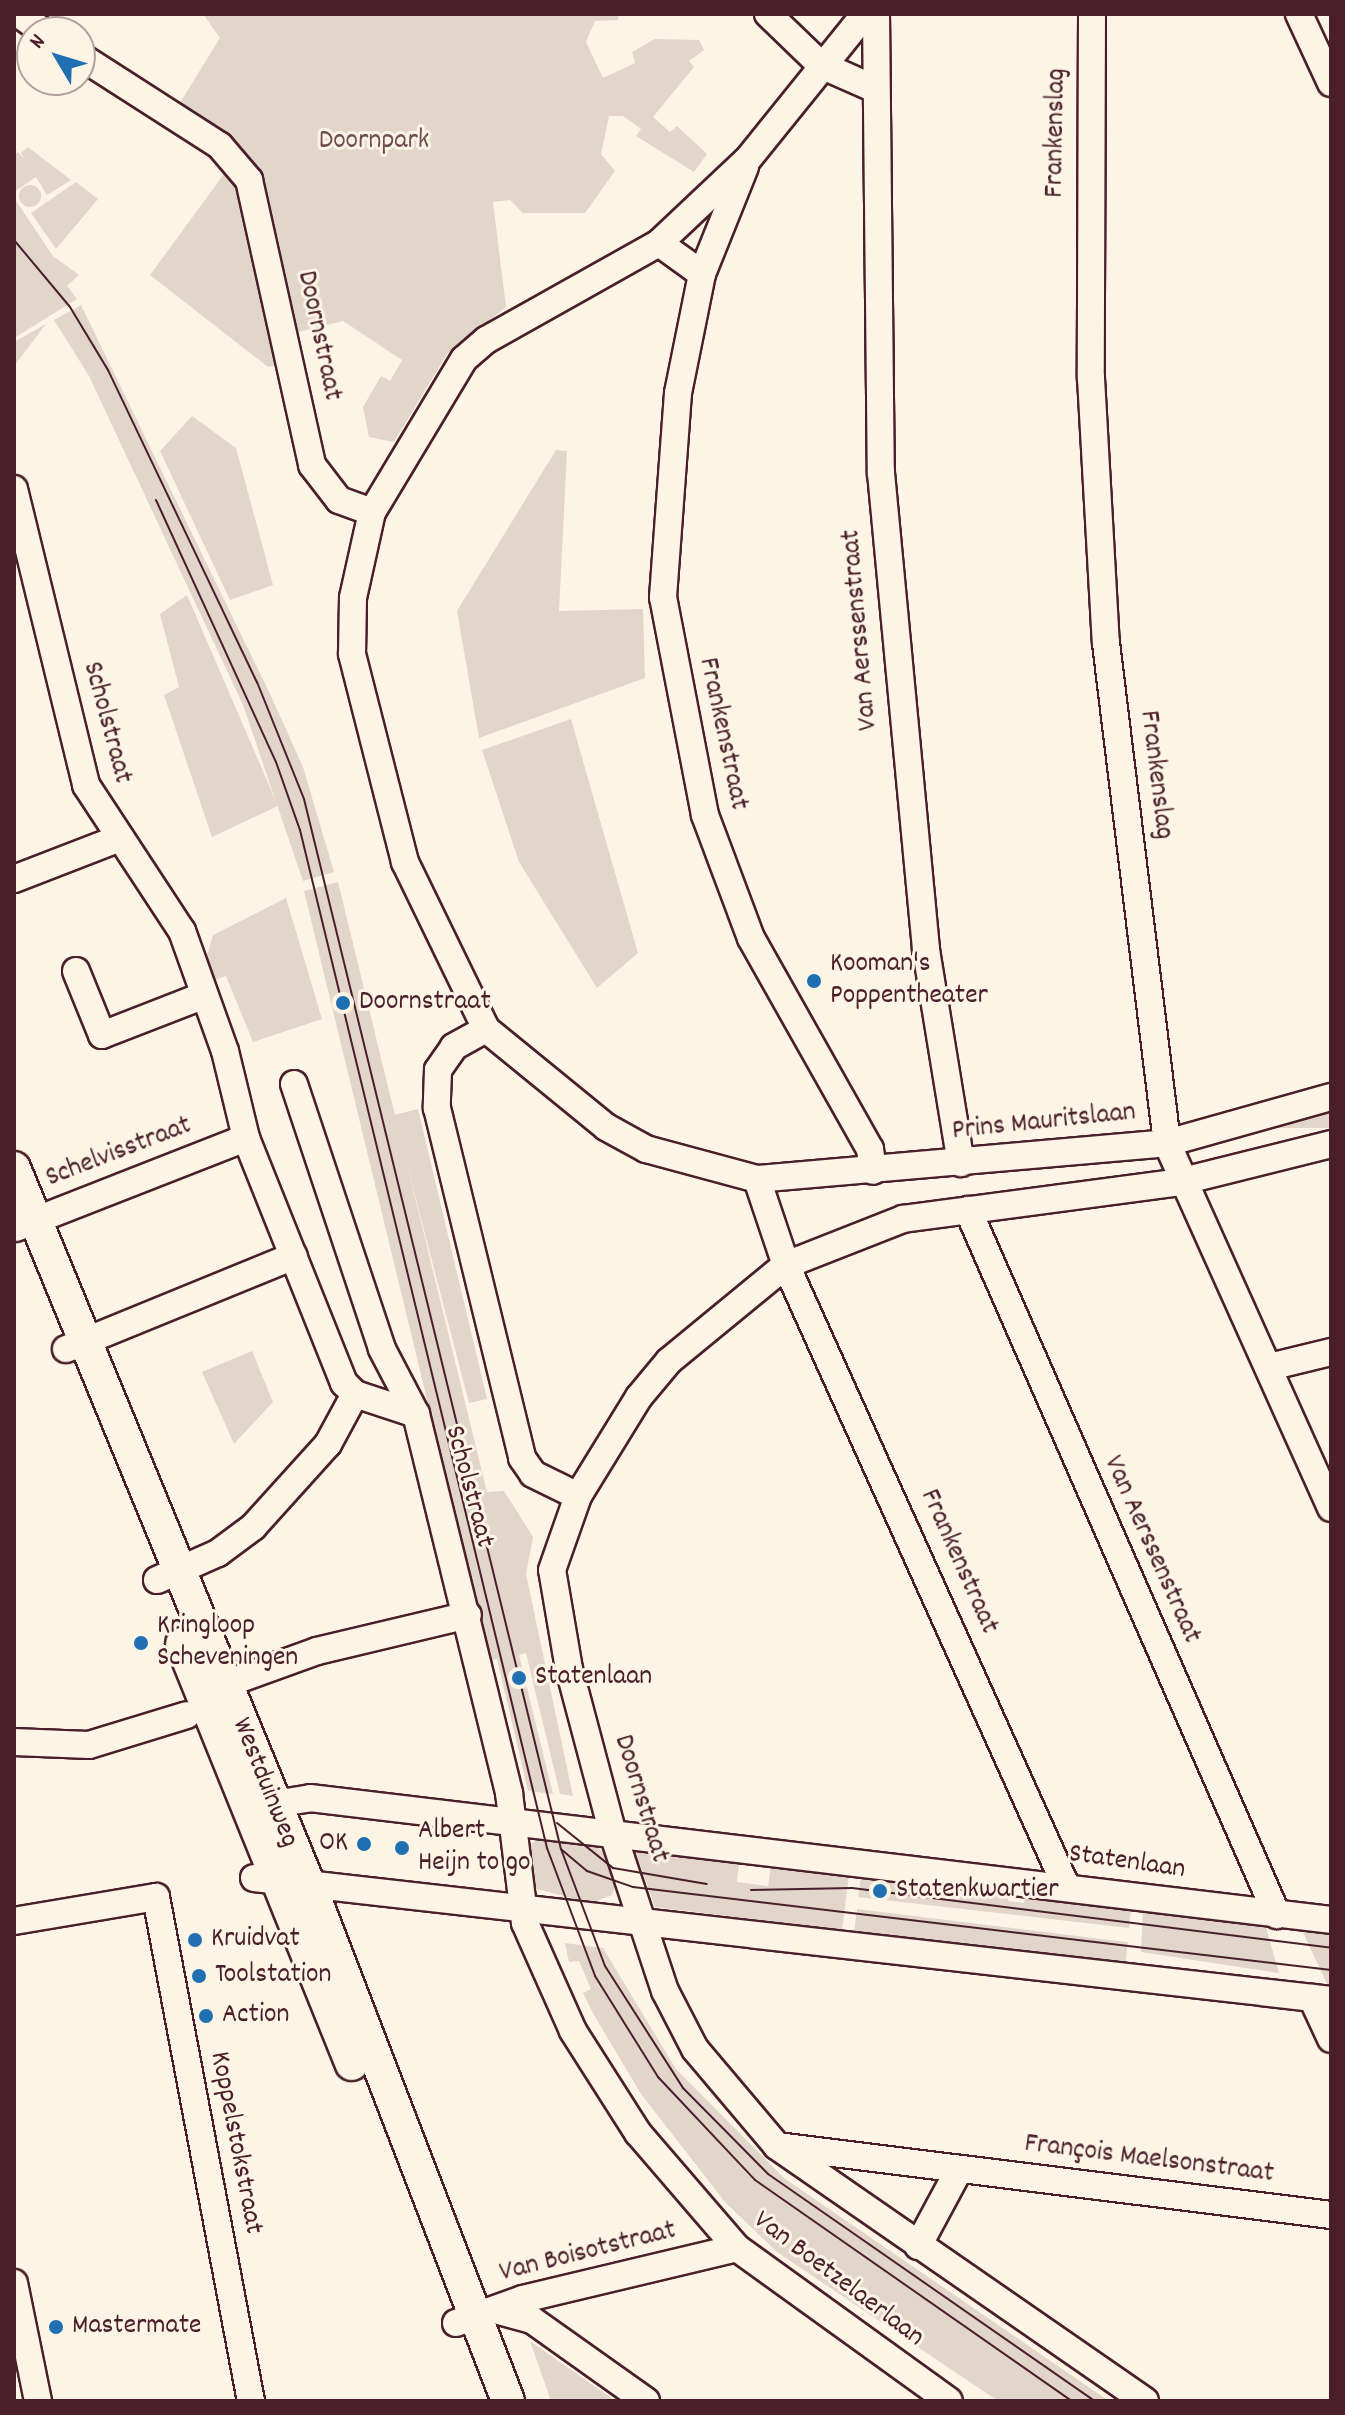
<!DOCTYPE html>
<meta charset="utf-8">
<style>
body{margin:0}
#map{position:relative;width:1345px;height:2415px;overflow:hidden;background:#fcf5e5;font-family:Dekko,sans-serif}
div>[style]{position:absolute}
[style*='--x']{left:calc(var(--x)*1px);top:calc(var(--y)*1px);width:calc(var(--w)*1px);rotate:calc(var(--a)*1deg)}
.green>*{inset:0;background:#e2d5ca;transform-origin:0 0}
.round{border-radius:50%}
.roads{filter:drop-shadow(2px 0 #4a1f2b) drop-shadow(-2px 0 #4a1f2b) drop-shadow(0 2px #4a1f2b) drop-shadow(0 -2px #4a1f2b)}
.minor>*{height:26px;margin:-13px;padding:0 13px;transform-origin:13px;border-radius:13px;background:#fcf5e5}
.major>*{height:32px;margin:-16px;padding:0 16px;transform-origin:16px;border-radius:16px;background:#fcf5e5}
.tram>*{height:2px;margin:-1px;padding:0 1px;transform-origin:1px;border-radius:1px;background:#4a1f2b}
.dots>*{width:22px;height:22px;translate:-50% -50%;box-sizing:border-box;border:4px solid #fcf5e5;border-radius:50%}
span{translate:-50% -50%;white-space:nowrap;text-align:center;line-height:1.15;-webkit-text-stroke:6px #fcf5e5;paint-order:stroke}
.street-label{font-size:28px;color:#4a1f2b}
.park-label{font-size:28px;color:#704c53}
.poi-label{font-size:28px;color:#4a1f2b}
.left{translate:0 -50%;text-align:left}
.right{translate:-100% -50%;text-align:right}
.frame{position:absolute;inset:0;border:16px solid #4a1f2b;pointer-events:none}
.north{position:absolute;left:16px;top:16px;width:80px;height:80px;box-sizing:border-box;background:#fcf5e5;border:2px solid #b59f9b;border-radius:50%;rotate:308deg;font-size:22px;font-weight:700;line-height:32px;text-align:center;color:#4a1f2b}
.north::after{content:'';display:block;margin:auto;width:28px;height:36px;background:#1f6fb2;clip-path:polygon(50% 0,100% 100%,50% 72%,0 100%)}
</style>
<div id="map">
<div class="green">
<i style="clip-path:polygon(203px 14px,619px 14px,618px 20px,595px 21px,586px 42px,603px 78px,635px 63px,632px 52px,655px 39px,699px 40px,704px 50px,689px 61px,694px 67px,653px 117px,670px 132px,677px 126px,707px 154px,694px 172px,636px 136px,641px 129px,623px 116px,609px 116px,601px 154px,615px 171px,585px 213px,523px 213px,510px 200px,493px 202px,506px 307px,447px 354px,394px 442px,369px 437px,363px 407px,381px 376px,390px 381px,402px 360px,343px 321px,286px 335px,292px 362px,268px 367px,150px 275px,235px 159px,173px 114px,220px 38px)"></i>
<i style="clip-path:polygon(28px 147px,71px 180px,47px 195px,21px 153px)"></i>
<i style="clip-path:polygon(18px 152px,39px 175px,14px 192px,14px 155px)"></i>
<i style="clip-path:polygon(76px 182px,98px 199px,56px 249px,31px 213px)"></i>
<i class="round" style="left:19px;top:185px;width:22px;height:22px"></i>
<i style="clip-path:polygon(14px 198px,53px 256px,79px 275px,67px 286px,77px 299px,14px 338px)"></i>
<i style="clip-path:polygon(81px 305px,271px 696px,303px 767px,334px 872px,303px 881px,243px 705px,89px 376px,54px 320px)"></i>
<i style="clip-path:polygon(46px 324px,14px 366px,14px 342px)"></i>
<i style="clip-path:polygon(192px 416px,236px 448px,273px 585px,230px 600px,160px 451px)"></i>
<i style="clip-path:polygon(556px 450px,567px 451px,559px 611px,643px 609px,645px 678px,479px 738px,457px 611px)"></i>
<i style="clip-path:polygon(187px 595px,278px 806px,212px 837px,164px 695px,179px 687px,160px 614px)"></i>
<i style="clip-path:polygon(571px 719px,638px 953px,597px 988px,519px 862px,482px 750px)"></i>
<i style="clip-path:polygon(338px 882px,487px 1492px,504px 1491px,533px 1537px,526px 1574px,573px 1796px,560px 1794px,526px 1653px,519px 1655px,553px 1794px,528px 1791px,497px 1659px,490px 1660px,304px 891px)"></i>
<i style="clip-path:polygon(286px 898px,322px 1019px,253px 1042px,226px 976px,209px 982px,204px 966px,213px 935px)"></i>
<i style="clip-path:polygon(418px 1109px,487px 1399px,469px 1403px,394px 1115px)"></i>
<i style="left:1331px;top:1113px;width:15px;height:105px;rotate:90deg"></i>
<i style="clip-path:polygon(252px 1351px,273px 1402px,234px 1444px,202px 1372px)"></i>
<i style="clip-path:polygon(540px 1837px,591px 1841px,620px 1868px,612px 1895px,591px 1903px,529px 1887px,528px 1847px)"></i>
<i style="clip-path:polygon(635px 1850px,739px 1862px,737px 1882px,768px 1886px,771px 1866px,849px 1875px,842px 1930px,655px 1907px)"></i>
<i style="clip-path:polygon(861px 1877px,1009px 1894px,1008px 1901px,1024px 1903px,1025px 1896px,1131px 1908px,1129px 1928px,858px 1897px)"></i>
<i style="left:857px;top:1909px;width:273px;height:23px;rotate:7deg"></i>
<i style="clip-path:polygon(1143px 1910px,1265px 1924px,1279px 1973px,1141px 1952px)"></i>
<i style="clip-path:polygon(1301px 1928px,1331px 1931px,1331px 1984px,1327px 1984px)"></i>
<i style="clip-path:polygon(565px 1943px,603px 1948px,676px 2069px,784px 2178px,1109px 2401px,998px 2401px,777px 2252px,725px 2202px,641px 2094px,594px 2015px,583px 1993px,591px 1989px,579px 1961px,569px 1962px)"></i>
<i style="clip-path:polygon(530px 2341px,614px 2400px,551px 2401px)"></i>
</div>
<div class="roads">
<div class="minor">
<i style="--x:19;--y:14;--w:31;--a:36"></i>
<i style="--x:768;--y:14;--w:74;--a:43.9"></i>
<i style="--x:821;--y:65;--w:59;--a:24"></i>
<i style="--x:865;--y:14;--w:188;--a:128.9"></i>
<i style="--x:747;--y:160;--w:121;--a:136.7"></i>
<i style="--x:659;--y:243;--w:198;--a:150.7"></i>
<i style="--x:486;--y:340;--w:29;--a:139"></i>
<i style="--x:464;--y:359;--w:179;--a:121"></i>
<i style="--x:372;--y:512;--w:88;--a:102.5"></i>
<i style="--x:353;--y:598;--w:56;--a:91"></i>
<i style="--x:352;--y:654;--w:215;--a:75.7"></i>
<i style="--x:405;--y:862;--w:186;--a:64.1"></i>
<i style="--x:486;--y:1029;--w:155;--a:39.2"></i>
<i style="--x:606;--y:1127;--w:46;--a:28.8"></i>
<i style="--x:646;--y:1149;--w:115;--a:15.1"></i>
<i style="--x:757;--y:1179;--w:91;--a:71.4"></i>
<i style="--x:786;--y:1265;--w:681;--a:65.73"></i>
<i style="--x:876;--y:14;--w:459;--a:89.4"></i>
<i style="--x:881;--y:473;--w:479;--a:84.6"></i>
<i style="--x:926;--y:950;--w:216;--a:80.7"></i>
<i style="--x:1092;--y:14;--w:364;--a:90.2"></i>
<i style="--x:1091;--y:378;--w:265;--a:86.8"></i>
<i style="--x:1106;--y:643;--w:504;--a:83.04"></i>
<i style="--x:1167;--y:1143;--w:400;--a:65.8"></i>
<i style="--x:1299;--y:14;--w:76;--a:65.1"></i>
<i style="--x:80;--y:56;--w:166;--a:32.7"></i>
<i style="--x:220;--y:146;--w:45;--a:49.5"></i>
<i style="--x:249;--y:180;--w:292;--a:77.5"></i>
<i style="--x:312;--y:465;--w:44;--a:52.4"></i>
<i style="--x:339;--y:500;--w:35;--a:20"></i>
<i style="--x:745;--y:167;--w:115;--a:111.9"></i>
<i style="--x:702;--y:274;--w:121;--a:101.4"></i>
<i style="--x:678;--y:393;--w:205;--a:94.2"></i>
<i style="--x:663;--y:597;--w:222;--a:79.1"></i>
<i style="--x:705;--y:815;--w:131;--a:69.5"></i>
<i style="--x:751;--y:938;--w:242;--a:60.6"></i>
<i style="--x:870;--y:1149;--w:22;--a:82"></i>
<i style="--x:659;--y:243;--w:53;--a:35.8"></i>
<i style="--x:14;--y:489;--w:305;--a:76.3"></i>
<i style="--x:86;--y:785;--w:175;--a:56.7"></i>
<i style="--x:182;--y:931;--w:127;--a:70.3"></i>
<i style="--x:225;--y:1051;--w:89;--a:76.4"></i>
<i style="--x:246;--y:1138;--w:264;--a:68.2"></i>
<i style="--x:344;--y:1383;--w:16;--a:45"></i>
<i style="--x:355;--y:1394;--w:64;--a:18.2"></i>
<i style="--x:14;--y:879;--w:114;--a:-21.1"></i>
<i style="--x:76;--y:971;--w:69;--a:67.9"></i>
<i style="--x:102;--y:1035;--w:110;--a:-21.2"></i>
<i style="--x:486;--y:1029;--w:37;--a:151"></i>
<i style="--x:454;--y:1047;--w:28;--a:125"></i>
<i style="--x:438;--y:1070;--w:38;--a:92"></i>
<i style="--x:437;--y:1108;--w:360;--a:76.3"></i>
<i style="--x:522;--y:1458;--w:19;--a:55"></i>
<i style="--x:533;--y:1474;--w:50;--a:26.1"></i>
<i style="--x:294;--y:1084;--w:279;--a:71.6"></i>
<i style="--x:382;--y:1349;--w:73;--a:62.4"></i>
<i style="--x:416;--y:1414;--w:390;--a:76.2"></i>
<i style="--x:509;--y:1793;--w:131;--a:83"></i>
<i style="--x:525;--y:1923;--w:118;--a:66"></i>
<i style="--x:573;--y:2031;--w:121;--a:57.5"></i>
<i style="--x:638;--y:2133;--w:152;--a:49.3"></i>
<i style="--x:737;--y:2248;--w:261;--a:35.8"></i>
<i style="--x:757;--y:1179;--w:412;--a:-5"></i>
<i style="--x:1167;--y:1143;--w:170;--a:-15.7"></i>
<i style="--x:968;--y:1210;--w:770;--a:66.33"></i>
<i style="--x:16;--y:1228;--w:247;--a:-21.4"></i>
<i style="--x:66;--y:1349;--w:246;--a:-22.2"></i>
<i style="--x:1269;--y:1367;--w:64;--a:-13.6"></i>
<i style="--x:157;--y:1580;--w:67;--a:-23.9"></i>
<i style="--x:218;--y:1553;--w:44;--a:-36.6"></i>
<i style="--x:253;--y:1527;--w:112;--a:-47.9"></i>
<i style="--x:328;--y:1444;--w:57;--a:-61.6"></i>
<i style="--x:223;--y:1685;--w:100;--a:-19.9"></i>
<i style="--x:317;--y:1651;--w:155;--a:-13.4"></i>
<i style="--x:14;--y:1742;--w:75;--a:2.3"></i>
<i style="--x:89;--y:1745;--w:102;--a:-17"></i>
<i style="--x:262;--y:1814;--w:16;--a:-40"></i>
<i style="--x:274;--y:1804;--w:36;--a:-9"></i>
<i style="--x:310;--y:1798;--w:1028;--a:6.81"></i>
<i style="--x:254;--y:1878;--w:1084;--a:6.46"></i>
<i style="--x:14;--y:1921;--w:144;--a:-9.6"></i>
<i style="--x:156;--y:1897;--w:513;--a:79.33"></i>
<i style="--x:1312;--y:1998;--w:45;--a:65.1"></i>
<i style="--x:777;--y:2146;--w:558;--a:7.1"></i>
<i style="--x:918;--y:2246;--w:86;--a:-61.7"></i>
<i style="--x:14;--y:2283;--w:120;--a:78.5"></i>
<i style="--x:495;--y:2310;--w:38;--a:15"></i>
<i style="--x:532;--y:2320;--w:140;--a:35.4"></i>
<i style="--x:456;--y:2323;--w:71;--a:-19.7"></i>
<i style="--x:523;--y:2299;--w:220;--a:-13.4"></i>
<i style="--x:1145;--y:2401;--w:448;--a:-145.3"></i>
<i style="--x:777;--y:2146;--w:127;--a:-130.2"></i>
<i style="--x:695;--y:2049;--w:65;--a:-117.3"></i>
<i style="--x:665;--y:1991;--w:165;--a:-108.3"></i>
<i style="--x:613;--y:1834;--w:171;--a:-104.9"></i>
<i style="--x:569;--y:1669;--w:100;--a:-99.7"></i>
<i style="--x:552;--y:1570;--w:78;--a:-70.6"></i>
<i style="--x:578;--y:1496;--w:116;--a:-58.4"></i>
<i style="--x:639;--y:1397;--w:47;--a:-50.2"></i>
<i style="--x:669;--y:1361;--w:151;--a:-39.4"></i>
<i style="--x:786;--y:1265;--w:126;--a:-21.5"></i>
<i style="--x:903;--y:1219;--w:278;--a:-7.6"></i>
<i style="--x:1179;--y:1182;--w:157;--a:-14"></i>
</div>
<div class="major">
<i style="--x:14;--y:1168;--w:799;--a:67.64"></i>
<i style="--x:318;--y:1907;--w:529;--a:68.96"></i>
<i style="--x:182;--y:1644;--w:453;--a:68"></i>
</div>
</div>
<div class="tram">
<i style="--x:14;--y:240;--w:87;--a:50.1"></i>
<i style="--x:70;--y:307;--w:74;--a:58.9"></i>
<i style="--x:108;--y:370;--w:346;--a:64.5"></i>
<i style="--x:257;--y:682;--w:126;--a:68.1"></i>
<i style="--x:304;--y:799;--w:1081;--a:76.25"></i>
<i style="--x:561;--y:1849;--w:125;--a:69.4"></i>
<i style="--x:605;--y:1966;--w:145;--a:57.4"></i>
<i style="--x:683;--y:2088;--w:121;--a:45.3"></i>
<i style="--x:768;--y:2174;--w:398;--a:34.8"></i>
<i style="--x:156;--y:500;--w:288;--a:65.4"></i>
<i style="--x:276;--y:762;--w:72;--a:70.6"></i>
<i style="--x:300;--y:830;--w:1048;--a:76.36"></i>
<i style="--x:547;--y:1848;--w:137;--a:69.4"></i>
<i style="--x:595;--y:1976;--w:119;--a:58"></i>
<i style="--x:658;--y:2077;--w:141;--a:46.7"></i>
<i style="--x:755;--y:2180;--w:386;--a:34.9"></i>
<i style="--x:557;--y:1823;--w:72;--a:38.8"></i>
<i style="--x:613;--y:1868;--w:95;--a:9.7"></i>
<i style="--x:562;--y:1850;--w:33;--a:40"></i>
<i style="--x:587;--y:1871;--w:49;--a:19.2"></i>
<i style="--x:633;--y:1887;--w:703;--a:6.78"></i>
<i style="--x:751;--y:1890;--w:101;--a:-1.1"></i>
<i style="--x:852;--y:1888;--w:483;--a:7.1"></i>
</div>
<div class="dots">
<i style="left:814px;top:981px;background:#1f6fb2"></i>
<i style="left:343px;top:1003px;background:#1f6fb2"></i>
<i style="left:141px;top:1643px;background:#1f6fb2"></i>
<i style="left:519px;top:1678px;background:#1f6fb2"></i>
<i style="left:364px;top:1844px;background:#1f6fb2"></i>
<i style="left:402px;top:1848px;background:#1f6fb2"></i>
<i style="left:880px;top:1891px;background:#1f6fb2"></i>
<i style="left:195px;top:1940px;background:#1f6fb2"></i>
<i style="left:199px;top:1976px;background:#1f6fb2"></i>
<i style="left:206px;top:2016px;background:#1f6fb2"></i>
<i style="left:56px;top:2327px;background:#1f6fb2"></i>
</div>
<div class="street-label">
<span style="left:1057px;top:133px;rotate:-89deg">Frankenslag</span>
<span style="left:318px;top:336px;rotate:78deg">Doornstraat</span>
<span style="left:861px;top:630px;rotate:-95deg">Van Aerssenstraat</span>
<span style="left:106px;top:723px;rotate:75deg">Scholstraat</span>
<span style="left:722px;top:734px;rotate:78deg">Frankenstraat</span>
<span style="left:1155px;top:775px;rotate:83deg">Frankenslag</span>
<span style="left:1044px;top:1123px;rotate:-6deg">Prins Mauritslaan</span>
<span style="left:119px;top:1153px;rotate:-21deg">Schelvisstraat</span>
<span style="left:468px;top:1487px;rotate:75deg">Scholstraat</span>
<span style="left:1151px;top:1550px;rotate:66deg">Van Aerssenstraat</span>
<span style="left:958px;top:1562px;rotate:66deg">Frankenstraat</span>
<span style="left:264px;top:1783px;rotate:68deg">Westduinweg</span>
<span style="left:640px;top:1799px;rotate:73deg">Doornstraat</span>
<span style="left:1127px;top:1863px;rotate:8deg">Statenlaan</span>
<span style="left:235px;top:2143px;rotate:79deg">Koppelstokstraat</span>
<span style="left:1149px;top:2160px;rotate:7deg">François Maelsonstraat</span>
<span style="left:588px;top:2253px;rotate:-14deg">Van Boisotstraat</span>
<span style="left:838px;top:2280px;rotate:37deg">Van Boetzelaerlaan</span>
</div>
<div class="park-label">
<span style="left:374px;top:142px">Doornpark</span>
</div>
<div class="poi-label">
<span class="left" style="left:830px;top:981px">Kooman's<br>Poppentheater</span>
<span class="left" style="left:359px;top:1003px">Doornstraat</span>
<span class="left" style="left:157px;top:1643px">Kringloop<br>Scheveningen</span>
<span class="left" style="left:535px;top:1678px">Statenlaan</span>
<span class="left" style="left:418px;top:1848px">Albert<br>Heijn to go</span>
<span class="right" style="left:348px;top:1844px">OK</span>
<span class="left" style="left:896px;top:1891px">Statenkwartier</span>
<span class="left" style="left:211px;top:1940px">Kruidvat</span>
<span class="left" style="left:215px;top:1976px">Toolstation</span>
<span class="left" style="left:222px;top:2016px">Action</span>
<span class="left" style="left:72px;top:2327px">Mastermate</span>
</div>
<div class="frame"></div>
<div class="north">N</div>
</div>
